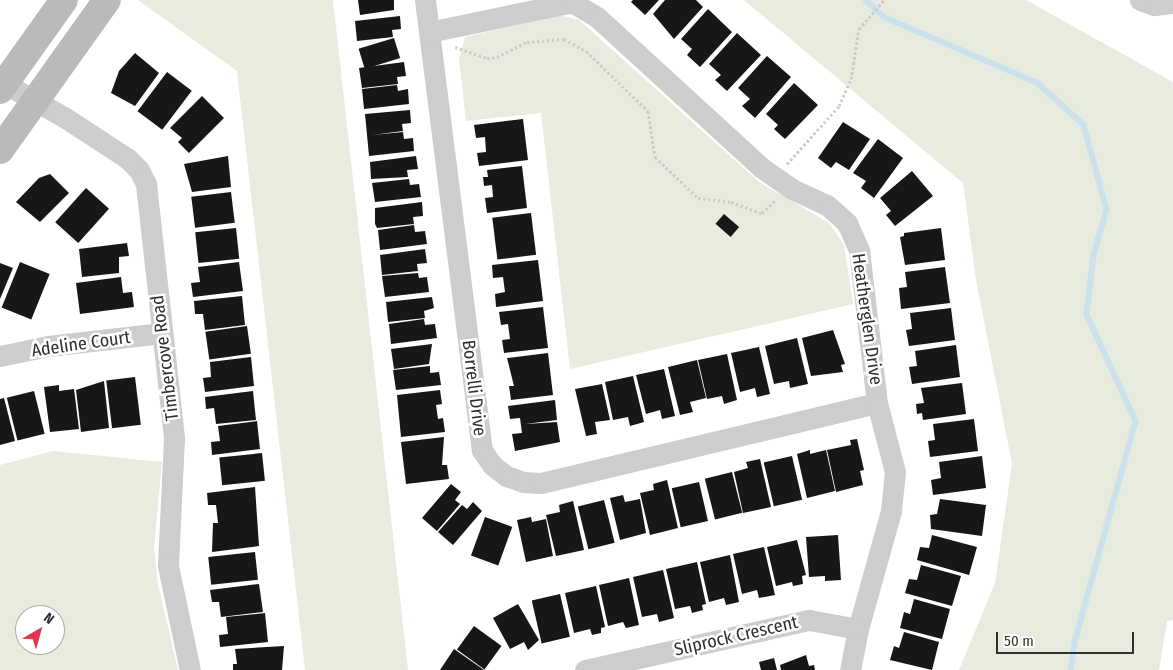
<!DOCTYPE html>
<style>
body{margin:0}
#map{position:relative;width:1173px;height:670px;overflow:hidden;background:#fff;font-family:"Fira Sans Condensed",sans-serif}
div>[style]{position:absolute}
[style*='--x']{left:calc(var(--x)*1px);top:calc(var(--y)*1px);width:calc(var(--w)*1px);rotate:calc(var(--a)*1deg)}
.green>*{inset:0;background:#e7ecde}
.stream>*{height:5.5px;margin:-2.75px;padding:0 2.75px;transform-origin:2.75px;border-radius:2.75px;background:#cbe1ec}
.building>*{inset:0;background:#171717;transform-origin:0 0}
.path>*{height:3px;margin-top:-1.5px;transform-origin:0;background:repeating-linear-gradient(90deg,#cdcdcd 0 2.5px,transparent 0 5px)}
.street>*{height:21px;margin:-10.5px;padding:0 10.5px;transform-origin:10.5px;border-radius:10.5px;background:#cdcdcd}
.secondary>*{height:28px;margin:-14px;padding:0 14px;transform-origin:14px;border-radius:14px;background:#bababa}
span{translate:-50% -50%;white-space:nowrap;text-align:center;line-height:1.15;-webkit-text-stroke:5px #fff;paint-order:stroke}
.street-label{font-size:18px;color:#303030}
.north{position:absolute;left:15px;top:605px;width:50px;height:50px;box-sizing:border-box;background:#fff;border:1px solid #acacac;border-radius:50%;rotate:38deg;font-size:14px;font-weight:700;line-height:20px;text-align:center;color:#303030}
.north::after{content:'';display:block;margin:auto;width:18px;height:22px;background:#e23750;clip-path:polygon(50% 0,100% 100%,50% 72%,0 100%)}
.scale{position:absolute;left:996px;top:632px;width:138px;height:22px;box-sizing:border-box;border:2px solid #303030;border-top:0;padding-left:6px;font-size:15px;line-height:18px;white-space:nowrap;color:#303030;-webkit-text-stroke:4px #fff;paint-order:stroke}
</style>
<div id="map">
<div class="green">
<i style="clip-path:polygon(138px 0,333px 0,408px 670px,305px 670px,237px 71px)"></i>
<i style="clip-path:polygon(744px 0,1026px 0,1173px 82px,1173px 620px,1167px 621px,1159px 670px,959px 670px,995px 583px,1012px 464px,976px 280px,963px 183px)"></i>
<i style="clip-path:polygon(560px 15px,579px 20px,759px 182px,829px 223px,844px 245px,853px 304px,570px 369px,541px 113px,466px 121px,459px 59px,465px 37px)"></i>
<i style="clip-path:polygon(evenodd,53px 451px,162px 462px,154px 548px,158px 584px,178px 670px,0 670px,0 465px,53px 451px,25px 615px,55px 615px,55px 645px,25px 645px,25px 615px)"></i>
</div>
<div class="stream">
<i style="--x:866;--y:0;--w:25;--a:43"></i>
<i style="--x:884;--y:17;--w:168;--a:23.2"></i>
<i style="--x:1038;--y:83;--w:62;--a:42.4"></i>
<i style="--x:1084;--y:125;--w:88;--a:74.9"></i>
<i style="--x:1107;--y:210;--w:47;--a:106.1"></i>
<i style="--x:1094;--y:255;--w:60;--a:96.7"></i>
<i style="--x:1087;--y:315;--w:117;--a:65.2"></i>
<i style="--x:1136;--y:421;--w:230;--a:105.4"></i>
<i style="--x:1075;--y:643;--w:27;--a:98"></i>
</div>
<div class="building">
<i style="clip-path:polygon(358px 0,394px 0,394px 10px,360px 15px)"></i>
<i style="clip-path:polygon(633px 0,659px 0,645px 15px,631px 2px)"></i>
<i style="clip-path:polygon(665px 0,696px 0,703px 7px,674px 39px,653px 14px)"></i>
<i style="clip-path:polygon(708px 9px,732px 32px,700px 67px,687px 55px,692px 49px,681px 39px)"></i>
<i style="clip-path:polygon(400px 16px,401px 29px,392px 30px,393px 37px,357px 41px,355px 21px)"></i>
<i style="clip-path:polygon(737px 33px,761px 55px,727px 91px,715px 80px,721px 75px,709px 64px)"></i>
<i style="left:394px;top:38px;width:21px;height:37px;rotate:73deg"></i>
<i style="clip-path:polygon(135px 53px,159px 73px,135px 106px,111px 93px,119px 71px)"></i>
<i style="clip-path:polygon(767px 56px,791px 77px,755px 118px,742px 106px,750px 99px,738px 88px)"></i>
<i style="clip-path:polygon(404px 62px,406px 76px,397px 77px,398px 84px,362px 88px,359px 68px)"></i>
<i style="left:167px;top:72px;width:31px;height:49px;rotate:37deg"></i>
<i style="clip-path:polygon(794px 83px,818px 105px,785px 139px,774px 129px,778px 125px,766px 114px)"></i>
<i style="clip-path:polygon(397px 85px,398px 91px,408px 89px,409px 104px,364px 109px,362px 89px)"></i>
<i style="clip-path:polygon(202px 96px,224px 118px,189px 153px,178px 142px,182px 138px,170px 128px)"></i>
<i style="clip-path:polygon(410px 110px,411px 123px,402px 124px,403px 131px,372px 135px,403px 132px,404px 139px,413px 138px,414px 151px,369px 156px,365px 114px)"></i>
<i style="clip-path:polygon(523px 119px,528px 160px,479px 166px,477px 153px,486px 152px,485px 137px,476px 138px,474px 125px)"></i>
<i style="clip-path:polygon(843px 122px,870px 139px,849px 170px,836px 162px,831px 168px,818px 158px)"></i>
<i style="clip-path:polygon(878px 139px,903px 158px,874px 198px,861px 188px,866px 181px,853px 173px)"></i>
<i style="clip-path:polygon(228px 156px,231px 187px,192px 192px,184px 164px)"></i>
<i style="clip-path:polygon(416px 156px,418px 169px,407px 170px,408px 177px,371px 179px,370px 162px)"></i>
<i style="clip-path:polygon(522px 166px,527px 208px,487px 213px,485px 198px,493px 197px,492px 185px,484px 186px,483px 177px,488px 177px,487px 170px)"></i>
<i style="clip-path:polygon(912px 171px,933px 196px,895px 226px,886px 215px,891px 211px,880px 198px)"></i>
<i style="clip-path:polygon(50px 174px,69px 193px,40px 222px,16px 202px,39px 178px)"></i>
<i style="clip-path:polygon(409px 179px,410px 185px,419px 184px,421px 197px,375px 202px,372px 183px)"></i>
<i style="left:86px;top:188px;width:31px;height:46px;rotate:42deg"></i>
<i style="left:231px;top:192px;width:31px;height:40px;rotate:83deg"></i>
<i style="clip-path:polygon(422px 202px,423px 216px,413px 217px,414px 224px,377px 228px,375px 224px,375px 208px)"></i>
<i style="left:531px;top:213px;width:42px;height:39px;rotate:83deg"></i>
<i style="left:724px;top:214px;width:20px;height:13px;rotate:41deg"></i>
<i style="clip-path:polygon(414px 225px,415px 232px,425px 231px,427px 244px,380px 250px,378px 230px)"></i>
<i style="left:236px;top:228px;width:31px;height:41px;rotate:84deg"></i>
<i style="clip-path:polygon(941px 228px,945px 260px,905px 265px,900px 237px,904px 236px,904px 233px)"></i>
<i style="clip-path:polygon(127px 243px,129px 256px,119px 257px,119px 273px,82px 277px,79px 249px)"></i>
<i style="clip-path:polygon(425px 249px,427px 263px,417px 264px,418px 271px,382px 275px,380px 255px)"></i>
<i style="clip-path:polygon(538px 260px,543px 301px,496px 307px,495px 294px,505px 292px,503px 277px,493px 278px,492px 265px)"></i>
<i style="left:20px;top:262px;width:32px;height:49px;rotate:22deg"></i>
<i style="clip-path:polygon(239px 262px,243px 291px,193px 297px,191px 283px,200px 282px,198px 267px)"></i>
<i style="clip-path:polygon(0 263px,13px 268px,0 299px)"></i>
<i style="clip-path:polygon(945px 267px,950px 303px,901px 309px,899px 288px,907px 287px,905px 272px)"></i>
<i style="clip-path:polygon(418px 273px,419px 278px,427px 277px,429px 292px,385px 297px,382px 276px)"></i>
<i style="clip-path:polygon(121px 277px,123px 293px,132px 292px,134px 307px,80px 314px,76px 283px)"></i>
<i style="clip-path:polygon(242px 296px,245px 325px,205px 330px,203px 314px,195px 314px,194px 301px)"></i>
<i style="clip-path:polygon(432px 297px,434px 308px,424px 311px,425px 318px,388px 322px,386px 302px)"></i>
<i style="clip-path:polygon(543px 307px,548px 348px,504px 353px,502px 340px,510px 339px,508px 324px,501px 325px,499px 312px)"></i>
<i style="clip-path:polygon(951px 308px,955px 340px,909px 346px,906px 330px,912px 329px,910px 313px)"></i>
<i style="clip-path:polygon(424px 319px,425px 325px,435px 324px,437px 338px,391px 344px,389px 324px)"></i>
<i style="left:247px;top:326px;width:28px;height:42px;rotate:82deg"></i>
<i style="clip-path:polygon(833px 330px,845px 364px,841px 365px,843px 372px,811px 376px,802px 338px)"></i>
<i style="clip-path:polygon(797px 338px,808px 384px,790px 388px,789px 381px,774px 384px,765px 346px)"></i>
<i style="clip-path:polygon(432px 344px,429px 364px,394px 369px,391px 349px)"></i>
<i style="clip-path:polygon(956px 345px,960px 377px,912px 384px,909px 367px,917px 366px,915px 351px)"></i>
<i style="clip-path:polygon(759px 347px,770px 394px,757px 397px,755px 388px,740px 392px,731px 353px)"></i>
<i style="clip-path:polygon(548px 353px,553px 395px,511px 400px,509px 386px,514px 386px,507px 358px)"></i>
<i style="clip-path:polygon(727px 354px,737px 400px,724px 404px,722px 396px,707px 399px,698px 360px)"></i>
<i style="clip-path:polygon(251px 357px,254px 386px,205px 392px,203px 378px,211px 377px,210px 362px)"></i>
<i style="clip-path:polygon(697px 360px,706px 398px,690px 402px,693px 412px,680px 415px,668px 367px)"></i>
<i style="clip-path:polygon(430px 366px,430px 373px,439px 372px,441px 385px,396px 390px,393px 370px)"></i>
<i style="clip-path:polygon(664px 369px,675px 416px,662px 419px,660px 410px,646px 414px,636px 375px)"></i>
<i style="clip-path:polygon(633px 376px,644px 422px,630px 426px,628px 417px,613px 420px,605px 382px)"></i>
<i style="left:135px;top:377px;width:48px;height:29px;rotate:83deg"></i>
<i style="clip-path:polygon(104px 381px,109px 428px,81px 432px,76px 390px)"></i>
<i style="clip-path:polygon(962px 383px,966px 414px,923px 420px,922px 413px,917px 414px,916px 404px,924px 403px,921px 388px)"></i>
<i style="clip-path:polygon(602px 384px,610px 420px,595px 422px,597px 434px,586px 436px,575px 389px)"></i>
<i style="clip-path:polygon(59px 385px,59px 391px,74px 389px,79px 429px,50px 432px,44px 387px)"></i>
<i style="clip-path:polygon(440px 390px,442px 404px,436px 405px,438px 419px,443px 418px,445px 432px,401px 437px,397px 395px)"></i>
<i style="left:34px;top:391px;width:44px;height:28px;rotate:76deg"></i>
<i style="clip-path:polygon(253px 391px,256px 420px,216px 424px,214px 408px,206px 409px,205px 397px)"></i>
<i style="clip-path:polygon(4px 398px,15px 441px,0 445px,0 399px)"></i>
<i style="clip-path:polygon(555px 400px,557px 420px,525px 424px,557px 422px,560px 442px,515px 451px,512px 434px,522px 433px,520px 418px,510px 419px,508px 406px)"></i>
<i style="clip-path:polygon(974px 419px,978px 451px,930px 457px,928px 441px,935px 440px,933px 424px)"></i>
<i style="clip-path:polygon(257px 421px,260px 449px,212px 455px,211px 442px,220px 441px,218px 426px)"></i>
<i style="clip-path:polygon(444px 437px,442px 465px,447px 465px,449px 479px,406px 484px,401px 442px)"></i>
<i style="clip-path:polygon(857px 439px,864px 470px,860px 471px,863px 485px,836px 492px,827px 450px,851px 445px,850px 440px)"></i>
<i style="clip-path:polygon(810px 450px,810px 454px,826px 450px,835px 491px,807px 498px,797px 454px)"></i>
<i style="left:262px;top:453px;width:28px;height:43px;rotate:84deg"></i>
<i style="left:792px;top:456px;width:45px;height:29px;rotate:77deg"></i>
<i style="clip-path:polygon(982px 456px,986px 488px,933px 495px,931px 480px,941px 478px,939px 462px)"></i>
<i style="clip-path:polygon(760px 459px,771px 507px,743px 513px,734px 472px,748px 468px,746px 462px)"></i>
<i style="left:732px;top:472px;width:42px;height:28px;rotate:76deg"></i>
<i style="clip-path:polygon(667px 480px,678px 528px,650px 535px,640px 493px,654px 490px,653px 484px)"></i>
<i style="left:699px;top:482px;width:40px;height:28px;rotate:77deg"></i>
<i style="clip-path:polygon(451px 484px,461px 492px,455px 500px,460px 504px,437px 531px,422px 518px)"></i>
<i style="clip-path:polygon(255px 487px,259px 546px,212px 552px,213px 523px,218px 523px,216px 505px,208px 505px,207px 493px)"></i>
<i style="clip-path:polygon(623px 495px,625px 502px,640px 499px,646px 533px,620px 540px,610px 498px)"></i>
<i style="clip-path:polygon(940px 499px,986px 505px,982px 536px,931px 529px,930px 515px,937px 514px)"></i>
<i style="left:604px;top:500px;width:44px;height:27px;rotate:76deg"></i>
<i style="clip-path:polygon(573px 501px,584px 550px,556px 556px,546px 515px,560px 512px,559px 505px)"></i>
<i style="clip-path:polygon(473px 502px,482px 511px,453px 545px,438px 532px,462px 505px,467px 509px)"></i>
<i style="left:485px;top:517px;width:29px;height:41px;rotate:20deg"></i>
<i style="clip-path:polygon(531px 517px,532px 522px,546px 519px,553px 556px,526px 562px,517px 520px)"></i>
<i style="clip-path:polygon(838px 535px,841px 580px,825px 581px,825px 576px,809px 577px,806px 537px)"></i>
<i style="clip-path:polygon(932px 535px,977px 547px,969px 575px,917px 560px,920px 547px,929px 548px)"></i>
<i style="clip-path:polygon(797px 540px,806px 575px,802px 576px,803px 584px,793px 586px,792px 582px,776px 586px,767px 547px)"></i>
<i style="clip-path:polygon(764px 547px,775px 595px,759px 598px,757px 590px,742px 594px,733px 554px)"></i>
<i style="left:255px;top:552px;width:28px;height:47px;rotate:84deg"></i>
<i style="clip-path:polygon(730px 555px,739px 602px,726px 605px,724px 598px,709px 602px,700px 562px)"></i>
<i style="clip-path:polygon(697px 562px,706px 604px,702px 605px,703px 610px,692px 613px,690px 606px,675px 609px,666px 569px)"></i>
<i style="clip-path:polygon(921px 565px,961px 576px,952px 606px,905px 593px,909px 579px,917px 580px)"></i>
<i style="clip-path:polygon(663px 570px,674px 618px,659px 622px,657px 614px,642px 617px,633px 577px)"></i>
<i style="clip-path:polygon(629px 578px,639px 625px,626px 628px,623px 622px,608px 626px,599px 585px)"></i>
<i style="clip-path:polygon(259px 584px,263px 612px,221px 617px,219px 602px,212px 602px,210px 590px)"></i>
<i style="clip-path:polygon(596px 586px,605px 627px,601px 628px,601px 633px,592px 635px,590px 629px,574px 633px,565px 593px)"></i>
<i style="left:560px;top:594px;width:44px;height:29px;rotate:77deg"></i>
<i style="clip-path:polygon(914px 599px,950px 609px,942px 639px,900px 628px,904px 612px,910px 614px)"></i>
<i style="clip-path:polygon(518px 604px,539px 640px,528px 650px,524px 642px,510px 649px,493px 618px)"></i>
<i style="clip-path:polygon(265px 613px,268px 642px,220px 647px,219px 635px,228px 634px,226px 617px)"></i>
<i style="left:474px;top:626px;width:34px;height:29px;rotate:36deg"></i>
<i style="clip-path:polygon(904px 632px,939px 642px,932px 670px,890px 660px,894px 646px,899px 648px)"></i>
<i style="clip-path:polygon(284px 646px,282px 670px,233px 670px,233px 664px,237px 664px,235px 649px)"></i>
<i style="clip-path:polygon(454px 649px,484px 670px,440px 670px)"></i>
<i style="clip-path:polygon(806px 655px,809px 666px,814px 665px,815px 670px,781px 670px,780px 665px)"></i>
<i style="clip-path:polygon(774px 658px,777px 670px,761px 670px,759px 662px)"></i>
</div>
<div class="path">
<i style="--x:455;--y:47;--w:34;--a:19"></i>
<i style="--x:487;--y:58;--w:10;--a:-6"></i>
<i style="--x:497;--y:57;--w:34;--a:-27"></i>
<i style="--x:527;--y:42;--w:37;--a:-5"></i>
<i style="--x:564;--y:39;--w:25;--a:29"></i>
<i style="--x:586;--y:51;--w:86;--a:44.1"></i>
<i style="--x:648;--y:111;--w:47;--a:81.3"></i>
<i style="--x:655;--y:157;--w:59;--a:43.6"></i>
<i style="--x:698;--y:198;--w:33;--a:7"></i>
<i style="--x:731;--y:202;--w:33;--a:20"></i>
<i style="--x:762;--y:213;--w:19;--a:-43"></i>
<i style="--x:787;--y:164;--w:78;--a:-48.1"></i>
<i style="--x:839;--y:106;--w:30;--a:-66"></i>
<i style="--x:851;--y:79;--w:51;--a:-80.9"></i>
<i style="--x:859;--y:29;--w:38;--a:-49"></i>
</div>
<div class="street">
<i style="--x:425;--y:0;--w:454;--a:82.8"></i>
<i style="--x:482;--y:450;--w:18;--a:56"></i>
<i style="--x:492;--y:465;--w:18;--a:38"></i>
<i style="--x:506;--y:476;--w:18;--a:19"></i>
<i style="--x:523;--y:482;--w:18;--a:3"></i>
<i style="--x:541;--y:483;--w:345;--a:-13.4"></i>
<i style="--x:1140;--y:0;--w:15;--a:20"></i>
<i style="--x:1154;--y:5;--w:19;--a:-6"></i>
<i style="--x:429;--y:32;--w:146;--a:-11.8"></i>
<i style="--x:572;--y:2;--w:29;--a:31"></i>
<i style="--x:597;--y:17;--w:224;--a:42.5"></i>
<i style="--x:762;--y:168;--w:37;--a:35"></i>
<i style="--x:792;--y:189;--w:38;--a:25"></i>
<i style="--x:827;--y:205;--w:27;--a:42"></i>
<i style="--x:847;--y:223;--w:30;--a:66"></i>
<i style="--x:859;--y:250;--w:154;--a:83.3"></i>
<i style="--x:877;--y:403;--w:71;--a:75.4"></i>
<i style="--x:895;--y:472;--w:39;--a:96"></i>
<i style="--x:891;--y:511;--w:123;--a:105.6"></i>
<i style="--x:858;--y:629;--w:42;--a:101"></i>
<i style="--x:0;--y:81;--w:73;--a:29.4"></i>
<i style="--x:64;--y:117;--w:75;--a:33.1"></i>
<i style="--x:127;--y:158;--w:17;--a:45"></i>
<i style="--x:139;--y:170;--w:16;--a:63"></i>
<i style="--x:146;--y:184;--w:256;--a:83.7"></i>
<i style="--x:174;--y:438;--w:128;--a:92.7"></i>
<i style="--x:168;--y:566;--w:106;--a:78.1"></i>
<i style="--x:0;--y:356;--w:49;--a:-11.8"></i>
<i style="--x:48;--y:346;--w:115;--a:-6.5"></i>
<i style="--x:585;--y:670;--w:230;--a:-12.6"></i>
<i style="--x:809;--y:620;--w:50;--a:10.4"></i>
</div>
<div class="secondary">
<i style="--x:0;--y:90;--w:110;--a:-54.6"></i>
<i style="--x:0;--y:150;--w:184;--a:-54.5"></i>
</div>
<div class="street-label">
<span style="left:867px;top:319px;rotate:82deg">Heatherglen Drive</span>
<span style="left:81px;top:344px;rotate:-8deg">Adeline Court</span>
<span style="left:165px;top:358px;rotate:-97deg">Timbercove Road</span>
<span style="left:474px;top:388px;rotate:83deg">Borrelli Drive</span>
<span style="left:736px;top:636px;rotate:-13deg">Sliprock Crescent</span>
</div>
<div class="north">N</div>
<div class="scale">50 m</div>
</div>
